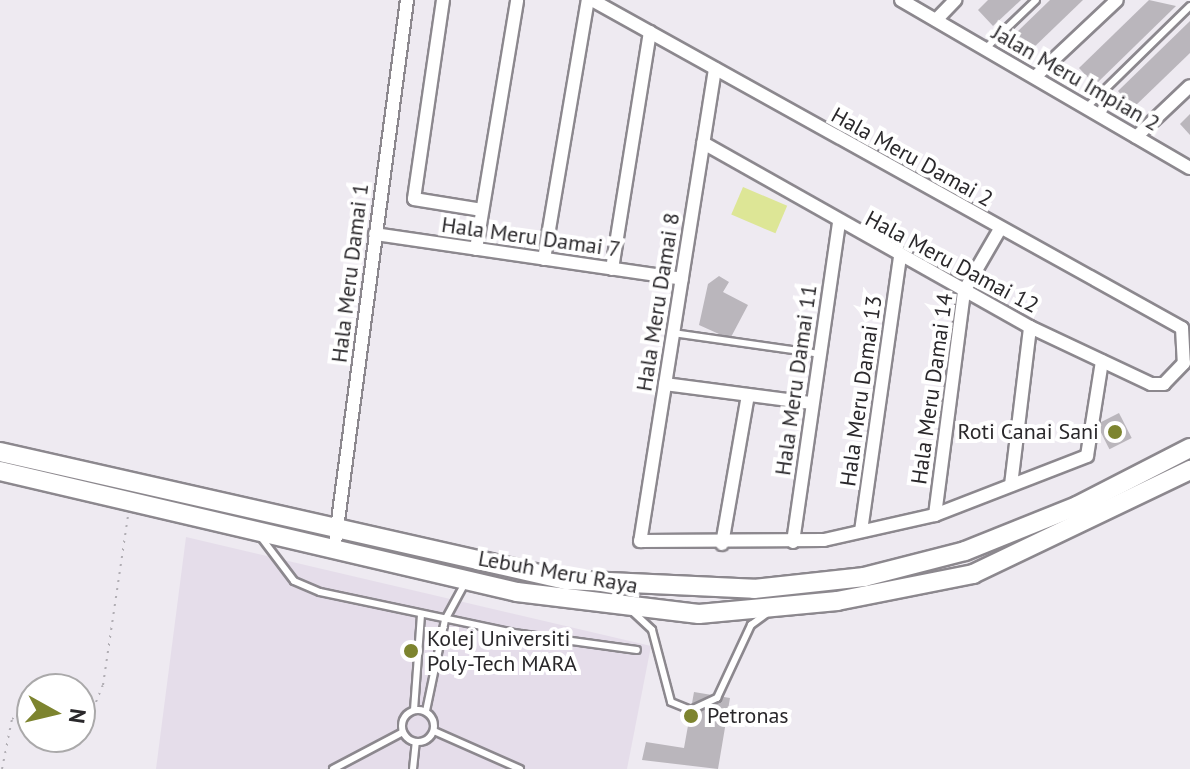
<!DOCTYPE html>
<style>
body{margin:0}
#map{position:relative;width:1190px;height:769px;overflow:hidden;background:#eeeaf1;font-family:"PT Sans",sans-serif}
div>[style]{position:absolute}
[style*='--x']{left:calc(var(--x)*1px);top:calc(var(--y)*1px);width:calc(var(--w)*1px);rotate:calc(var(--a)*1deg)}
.built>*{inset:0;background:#e5ddea}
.green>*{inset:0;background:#dde696;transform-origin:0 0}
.building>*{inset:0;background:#bab6bc;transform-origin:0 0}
.path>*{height:2px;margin-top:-1px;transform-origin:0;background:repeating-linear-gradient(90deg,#b1aeb4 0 2px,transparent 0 8px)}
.roads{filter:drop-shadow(2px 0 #8c888e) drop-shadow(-2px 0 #8c888e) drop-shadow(0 2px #8c888e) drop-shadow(0 -2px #8c888e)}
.lane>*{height:6px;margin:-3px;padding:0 3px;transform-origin:3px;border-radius:3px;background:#fff}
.lane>.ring{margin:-3px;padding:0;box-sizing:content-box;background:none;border:6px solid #fff;border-radius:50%}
.street>*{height:12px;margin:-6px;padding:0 6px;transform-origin:6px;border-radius:6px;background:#fff}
.secondary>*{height:18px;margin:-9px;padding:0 9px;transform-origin:9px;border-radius:9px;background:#fff}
.dots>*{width:22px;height:22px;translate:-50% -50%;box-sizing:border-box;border:4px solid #fff;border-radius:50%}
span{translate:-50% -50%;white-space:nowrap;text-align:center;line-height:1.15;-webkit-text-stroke:8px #fff;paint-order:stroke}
.street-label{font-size:22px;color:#2a282b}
.poi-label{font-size:22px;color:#2a282b}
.right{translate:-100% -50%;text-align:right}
.left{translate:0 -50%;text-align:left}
.north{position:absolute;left:16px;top:673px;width:80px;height:80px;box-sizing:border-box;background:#fff;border:2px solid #aaa9aa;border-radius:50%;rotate:98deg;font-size:22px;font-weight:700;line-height:32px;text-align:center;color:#2a282b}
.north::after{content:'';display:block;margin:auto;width:28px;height:36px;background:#7d842f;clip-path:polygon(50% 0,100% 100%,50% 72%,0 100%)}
</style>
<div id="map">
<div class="built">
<i style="clip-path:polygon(186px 537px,651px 646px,627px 769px,156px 769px)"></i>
</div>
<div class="green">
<i style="left:743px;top:187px;width:48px;height:30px;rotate:23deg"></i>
</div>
<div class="building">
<i style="clip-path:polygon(988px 0,1021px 0,993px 26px,978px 10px)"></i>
<i style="clip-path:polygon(1050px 0,1083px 0,1030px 51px,1015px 34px)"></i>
<i style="clip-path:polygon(1149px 0,1176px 6px,1095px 85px,1079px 68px)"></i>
<i style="clip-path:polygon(1190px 21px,1190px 53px,1133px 108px,1118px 91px)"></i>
<i style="clip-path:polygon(1190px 114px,1190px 135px,1180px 124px)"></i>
<i style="clip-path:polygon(719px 276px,729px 282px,723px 292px,748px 305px,730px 339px,699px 325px,708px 284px)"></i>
<i style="left:1119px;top:413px;width:28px;height:25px;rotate:63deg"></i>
<i style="clip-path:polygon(694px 692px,730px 698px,718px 769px,642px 760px,646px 742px,684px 748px)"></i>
</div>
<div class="path">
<i style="--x:80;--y:705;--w:16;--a:-11"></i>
<i style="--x:96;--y:702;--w:18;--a:-68"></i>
<i style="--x:103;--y:685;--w:172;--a:-81.6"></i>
<i style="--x:2;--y:769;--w:51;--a:-78.7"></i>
<i style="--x:12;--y:719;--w:24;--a:-33"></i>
</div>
<div class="roads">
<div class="lane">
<i style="--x:986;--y:48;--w:69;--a:-43.8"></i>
<i style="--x:1087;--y:107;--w:144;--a:-44.4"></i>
<i style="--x:673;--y:333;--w:148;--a:8.1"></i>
<i style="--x:260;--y:536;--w:56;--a:52.9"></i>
<i style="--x:294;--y:581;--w:28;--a:23"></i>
<i style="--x:320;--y:592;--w:198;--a:11.9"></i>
<i style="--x:514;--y:633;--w:124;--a:7.9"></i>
<i style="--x:633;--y:612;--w:26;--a:43"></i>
<i style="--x:652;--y:630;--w:74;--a:75.2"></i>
<i style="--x:671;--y:702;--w:22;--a:22"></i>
<i style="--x:691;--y:710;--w:29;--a:-25"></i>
<i style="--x:717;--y:698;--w:81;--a:-65"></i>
<i style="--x:751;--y:625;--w:19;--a:-36"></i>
<i style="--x:414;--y:710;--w:95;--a:-85.8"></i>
<i class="ring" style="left:402px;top:710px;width:26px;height:26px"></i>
<i style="--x:426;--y:711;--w:93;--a:-78.2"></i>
<i style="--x:445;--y:620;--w:42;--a:-61.6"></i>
<i style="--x:434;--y:731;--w:94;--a:23.8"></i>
<i style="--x:333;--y:769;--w:79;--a:-27.9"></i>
<i style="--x:413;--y:769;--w:27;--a:-84"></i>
</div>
<div class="street">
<i style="--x:443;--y:0;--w:201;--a:98.3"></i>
<i style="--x:414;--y:199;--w:69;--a:9.2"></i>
<i style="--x:592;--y:0;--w:675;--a:29.07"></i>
<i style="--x:1182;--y:328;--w:35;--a:87"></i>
<i style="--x:1184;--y:363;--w:29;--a:134"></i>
<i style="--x:1164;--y:384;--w:13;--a:180"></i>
<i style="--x:1151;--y:384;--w:134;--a:-154.8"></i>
<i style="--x:1030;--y:327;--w:375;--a:-150.6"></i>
<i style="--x:901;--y:0;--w:334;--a:30.2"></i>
<i style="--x:936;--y:20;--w:28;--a:-46"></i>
<i style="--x:715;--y:69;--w:478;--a:99"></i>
<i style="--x:640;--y:541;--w:184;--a:-0.3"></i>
<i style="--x:824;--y:540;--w:114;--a:-12.7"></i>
<i style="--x:935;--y:515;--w:163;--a:-21.2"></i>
<i style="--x:1087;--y:456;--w:96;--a:-81"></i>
<i style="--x:1035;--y:77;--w:112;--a:-43.2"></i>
<i style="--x:1136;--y:137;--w:74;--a:-43.4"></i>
<i style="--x:375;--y:234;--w:310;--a:8.3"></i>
<i style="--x:476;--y:249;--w:252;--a:-80.6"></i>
<i style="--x:544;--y:259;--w:263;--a:-80.4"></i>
<i style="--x:612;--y:269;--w:240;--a:-80.9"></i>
<i style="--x:665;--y:384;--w:148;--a:7.4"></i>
<i style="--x:1011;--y:485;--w:159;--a:-83.1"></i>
<i style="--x:935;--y:515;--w:226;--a:-82.6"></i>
<i style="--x:964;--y:291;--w:72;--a:-59.9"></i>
<i style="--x:861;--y:531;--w:277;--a:-81.9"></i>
<i style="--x:793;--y:542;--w:322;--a:-81.8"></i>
<i style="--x:722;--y:544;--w:151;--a:-80.1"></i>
<i style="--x:334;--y:551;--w:556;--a:-82.45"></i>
</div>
<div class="secondary">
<i style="--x:0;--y:452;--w:580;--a:12.74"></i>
<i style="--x:566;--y:580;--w:188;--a:2.7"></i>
<i style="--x:754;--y:589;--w:111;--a:-6.2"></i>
<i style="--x:864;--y:577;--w:104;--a:-14.4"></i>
<i style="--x:965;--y:551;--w:121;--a:-21.9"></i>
<i style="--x:1077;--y:506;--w:127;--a:-27.2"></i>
<i style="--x:0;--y:471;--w:531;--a:13.17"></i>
<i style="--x:517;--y:592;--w:183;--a:6.9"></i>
<i style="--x:699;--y:614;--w:139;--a:-5.4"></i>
<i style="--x:837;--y:601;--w:139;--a:-11.2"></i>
<i style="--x:973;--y:574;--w:241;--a:-25.6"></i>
</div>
</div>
<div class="dots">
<i style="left:1115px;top:432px;background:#7d842f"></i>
<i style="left:411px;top:651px;background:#7d842f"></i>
<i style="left:691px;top:716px;background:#7d842f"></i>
</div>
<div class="street-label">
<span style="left:1076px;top:78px;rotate:30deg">Jalan Meru Impian 2</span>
<span style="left:912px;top:157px;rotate:29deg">Hala Meru Damai 2</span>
<span style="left:531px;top:237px;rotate:8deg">Hala Meru Damai 7</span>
<span style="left:952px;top:262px;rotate:28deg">Hala Meru Damai 12</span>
<span style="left:350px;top:273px;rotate:-83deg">Hala Meru Damai 1</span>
<span style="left:658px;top:302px;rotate:-81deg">Hala Meru Damai 8</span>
<span style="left:796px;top:380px;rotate:-82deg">Hala Meru Damai 11</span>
<span style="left:932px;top:389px;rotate:-82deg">Hala Meru Damai 14</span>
<span style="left:861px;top:391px;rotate:-82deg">Hala Meru Damai 13</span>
<span style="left:558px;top:572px;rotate:10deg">Lebuh Meru Raya</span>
</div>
<div class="poi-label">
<span class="right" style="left:1099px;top:432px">Roti Canai Sani</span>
<span class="left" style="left:427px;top:651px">Kolej Universiti<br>Poly-Tech MARA</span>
<span class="left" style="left:707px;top:716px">Petronas</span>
</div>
<div class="north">N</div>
</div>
